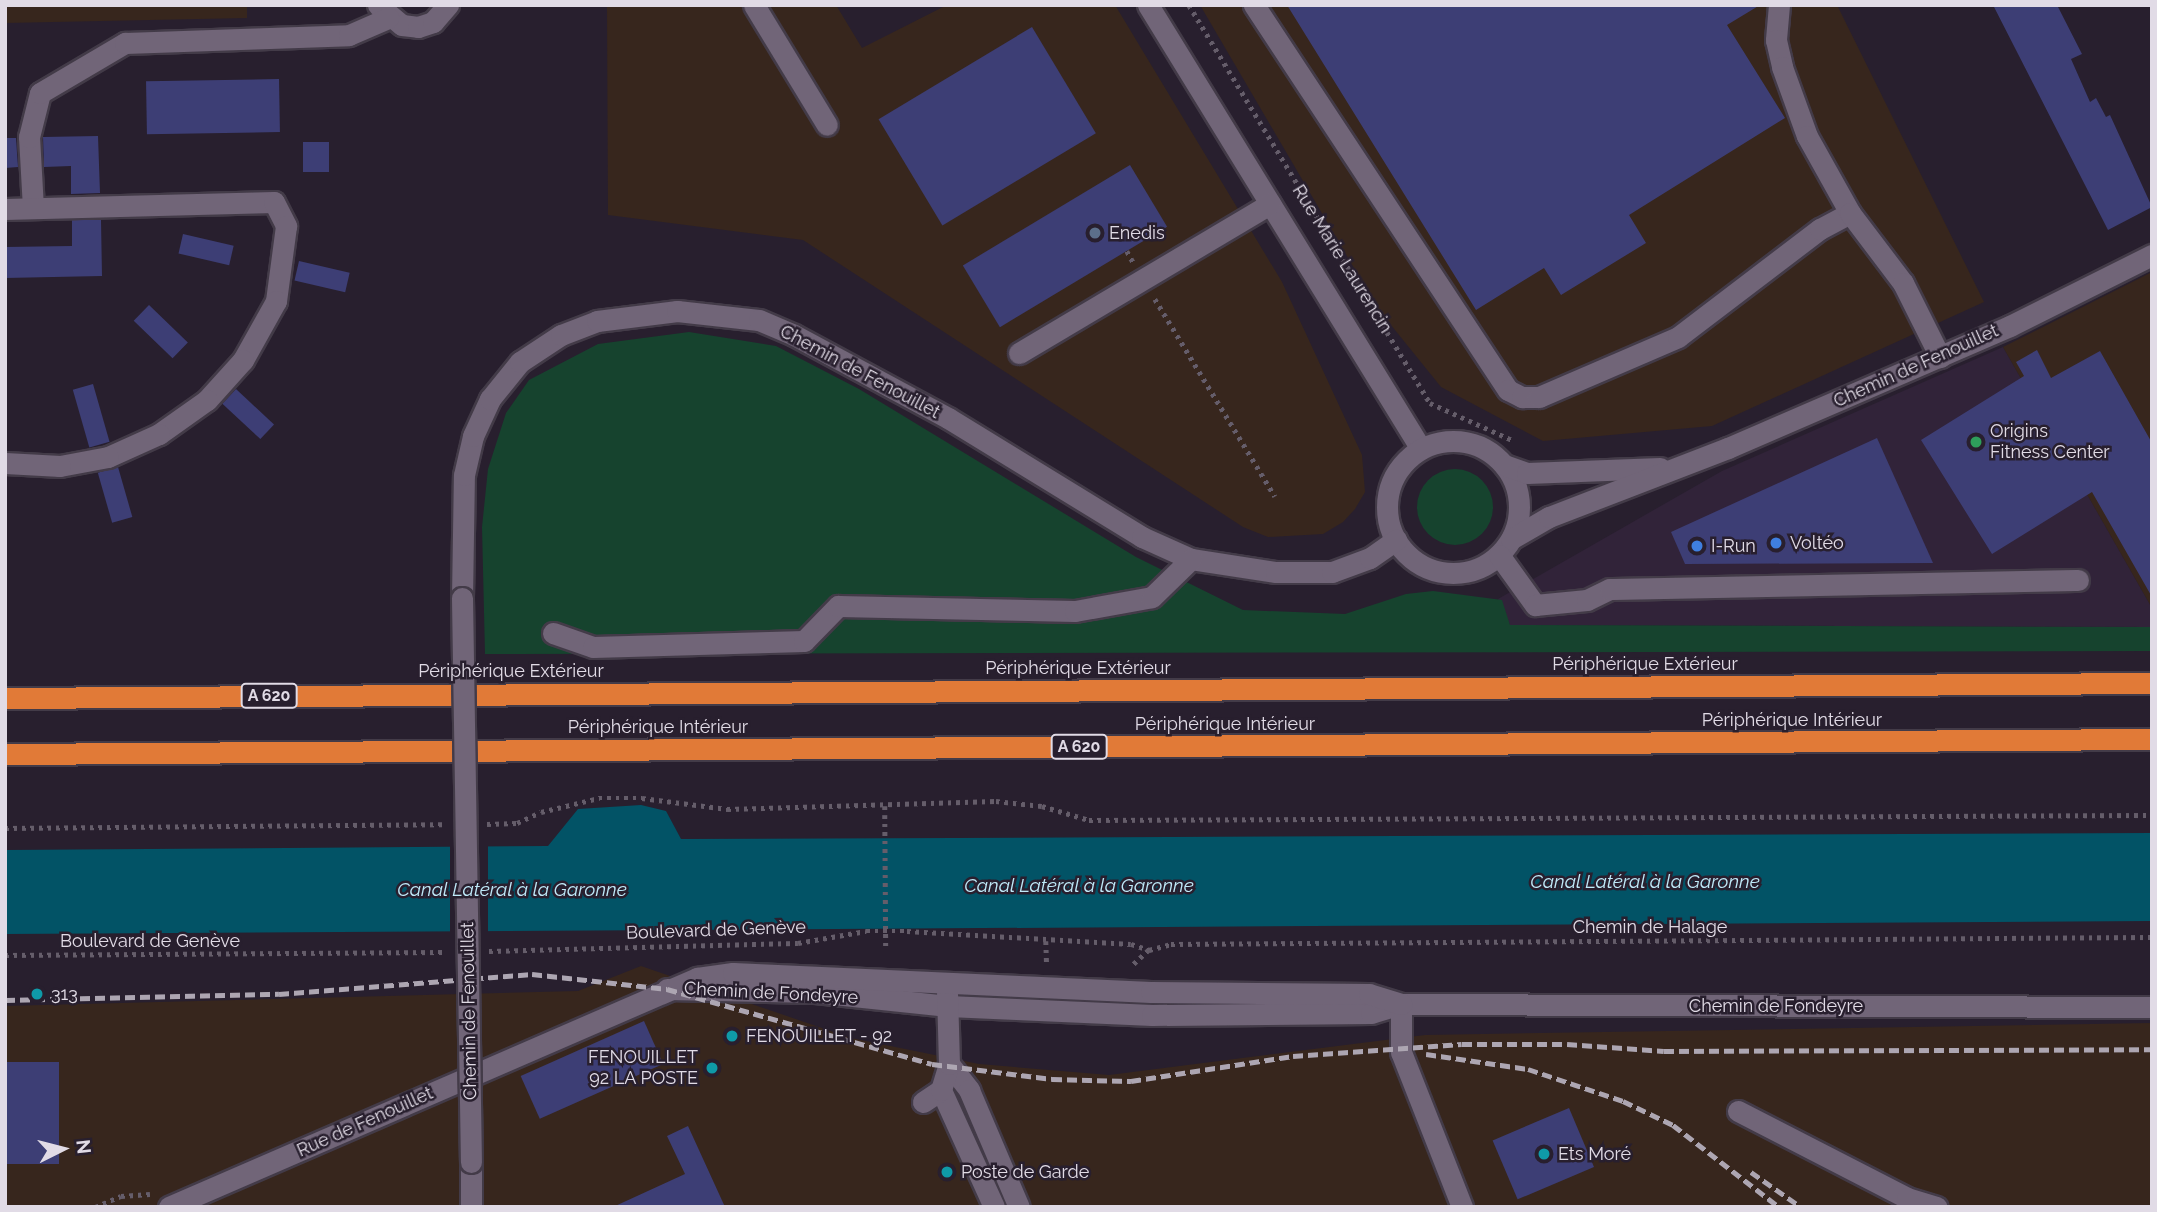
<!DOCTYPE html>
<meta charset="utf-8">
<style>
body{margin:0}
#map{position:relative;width:2157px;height:1212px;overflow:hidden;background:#281f2e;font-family:Raleway,sans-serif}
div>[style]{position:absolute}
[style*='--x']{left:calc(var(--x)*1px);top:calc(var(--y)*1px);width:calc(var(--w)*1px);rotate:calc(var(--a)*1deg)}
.built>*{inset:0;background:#312339}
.industrial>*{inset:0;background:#37261d}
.green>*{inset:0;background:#16432e}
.round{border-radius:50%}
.water>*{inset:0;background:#025366}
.pier>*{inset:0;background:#281f2e;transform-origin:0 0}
.building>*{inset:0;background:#3d3e75;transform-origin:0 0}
.path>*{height:4.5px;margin-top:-2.25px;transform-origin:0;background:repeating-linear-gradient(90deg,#655d6a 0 3.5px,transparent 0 8.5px)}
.roads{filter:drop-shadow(2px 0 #433b48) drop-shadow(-2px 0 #433b48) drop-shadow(0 2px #433b48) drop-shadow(0 -2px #433b48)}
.minor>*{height:21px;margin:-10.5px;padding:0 10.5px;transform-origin:10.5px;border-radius:10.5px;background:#716578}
.minor>.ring{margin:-10.5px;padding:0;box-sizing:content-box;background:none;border:21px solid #716578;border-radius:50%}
.highway>*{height:21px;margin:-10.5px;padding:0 10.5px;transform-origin:10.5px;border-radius:10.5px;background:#e17a37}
.rail>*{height:5px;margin-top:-2.5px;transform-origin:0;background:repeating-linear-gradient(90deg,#ada6b2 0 10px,transparent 0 15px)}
.path-bridge>*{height:4.5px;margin-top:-2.25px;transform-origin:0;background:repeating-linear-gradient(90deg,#655d6a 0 3.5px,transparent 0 8.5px)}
.bridges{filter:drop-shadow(2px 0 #433b48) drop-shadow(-2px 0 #433b48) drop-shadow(0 2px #433b48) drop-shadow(0 -2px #433b48)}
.minor-bridge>*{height:21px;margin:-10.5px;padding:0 10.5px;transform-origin:10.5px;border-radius:10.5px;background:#716578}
.dots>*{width:19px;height:19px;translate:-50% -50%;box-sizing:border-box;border:4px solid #281f2e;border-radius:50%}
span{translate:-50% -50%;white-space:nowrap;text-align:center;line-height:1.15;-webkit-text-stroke:5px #281f2e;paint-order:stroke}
.shield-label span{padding:2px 5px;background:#281f2e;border:2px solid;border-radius:5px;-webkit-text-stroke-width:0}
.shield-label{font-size:16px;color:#e1dbe6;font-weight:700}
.poi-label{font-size:18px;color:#e1dbe6}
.left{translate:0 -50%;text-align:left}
.right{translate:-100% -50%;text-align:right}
.street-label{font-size:18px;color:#e1dbe6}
.water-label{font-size:19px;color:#bfeaf9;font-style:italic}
.frame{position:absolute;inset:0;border:7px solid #e1dbe6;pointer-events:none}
.north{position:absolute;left:28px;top:1114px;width:70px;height:70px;-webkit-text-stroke:5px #281f2e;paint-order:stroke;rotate:84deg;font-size:19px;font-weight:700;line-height:28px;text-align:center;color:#e1dbe6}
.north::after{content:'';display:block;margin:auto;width:24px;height:32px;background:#e1dbe6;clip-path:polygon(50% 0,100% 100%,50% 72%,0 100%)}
</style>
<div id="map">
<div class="built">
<i style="clip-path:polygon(2003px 347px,2152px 608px,2152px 627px,1510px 625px,1498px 599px,1722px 471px)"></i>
</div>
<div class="industrial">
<i style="clip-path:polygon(5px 5px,247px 5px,247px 18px,5px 23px)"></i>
<i style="clip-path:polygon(607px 5px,836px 5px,862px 48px,947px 5px,1115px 5px,1282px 282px,1362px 455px,1365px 492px,1355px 509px,1343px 522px,1323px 534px,1268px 537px,1243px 527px,803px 240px,608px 215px)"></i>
<i style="clip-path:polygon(1200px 5px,1837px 5px,1984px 302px,1712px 426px,1543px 441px,1441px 387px,1378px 309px)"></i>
<i style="clip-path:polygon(2152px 272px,2152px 608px,2003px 347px)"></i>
<i style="clip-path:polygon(641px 966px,851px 1038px,979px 1064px,1109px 1075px,1425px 1035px,2152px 1023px,2152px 1207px,5px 1207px,5px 1006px,578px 991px)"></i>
</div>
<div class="green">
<i style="clip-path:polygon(689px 332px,776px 346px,859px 389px,1136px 557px,1243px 610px,1345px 614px,1406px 594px,1433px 591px,1502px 600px,1510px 625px,2152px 627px,2152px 651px,485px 654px,482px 527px,488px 469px,506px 413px,529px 380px,598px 344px)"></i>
<i class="round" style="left:1417px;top:469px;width:76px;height:76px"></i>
</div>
<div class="water">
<i style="clip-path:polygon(641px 805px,666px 811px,681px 839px,2152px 833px,2152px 921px,5px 934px,5px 850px,548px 846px,578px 809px)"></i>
</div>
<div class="pier">
<i style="left:450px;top:843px;width:38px;height:91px"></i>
</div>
<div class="building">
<i style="clip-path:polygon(1287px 5px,1760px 5px,1727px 25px,1785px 118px,1629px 215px,1646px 243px,1561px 295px,1544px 268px,1476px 310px)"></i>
<i style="clip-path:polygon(1993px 5px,2057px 5px,2082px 54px,2071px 59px,2090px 102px,2096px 98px,2106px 117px,2110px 115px,2152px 207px,2108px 230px)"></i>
<i style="left:1032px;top:27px;width:124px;height:179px;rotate:59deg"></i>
<i style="left:279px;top:79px;width:53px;height:133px;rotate:89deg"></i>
<i style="clip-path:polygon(98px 136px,100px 193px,71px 194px,71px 166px,44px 167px,43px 137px)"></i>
<i style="clip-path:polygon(5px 138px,16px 138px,18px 167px,5px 168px)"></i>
<i style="left:303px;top:142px;width:26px;height:30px"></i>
<i style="left:1130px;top:165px;width:72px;height:195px;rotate:59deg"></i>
<i style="clip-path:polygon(72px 220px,101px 220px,102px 276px,5px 278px,5px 247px,72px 246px)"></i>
<i style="left:183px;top:234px;width:52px;height:20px;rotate:13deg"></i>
<i style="left:299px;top:261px;width:52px;height:20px;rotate:13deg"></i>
<i style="left:149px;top:305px;width:54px;height:22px;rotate:44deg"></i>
<i style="clip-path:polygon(2037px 350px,2051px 378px,2100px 351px,2152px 443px,2152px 597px,2092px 492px,1992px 554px,1921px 440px,2024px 376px,2016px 362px)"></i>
<i style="left:93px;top:384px;width:60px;height:21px;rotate:74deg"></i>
<i style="left:236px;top:389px;width:52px;height:20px;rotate:43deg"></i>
<i style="clip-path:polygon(1877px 438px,1933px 563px,1685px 564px,1671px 532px)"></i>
<i style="left:118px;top:467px;width:52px;height:21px;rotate:74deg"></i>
<i style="left:644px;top:1021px;width:47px;height:135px;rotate:66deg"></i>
<i style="left:5px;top:1062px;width:54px;height:102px"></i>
<i style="left:1569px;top:1108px;width:64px;height:83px;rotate:67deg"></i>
<i style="clip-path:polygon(688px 1126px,725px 1207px,613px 1207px,685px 1174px,667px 1136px)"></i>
</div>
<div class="path">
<i style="--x:1189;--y:5;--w:465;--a:58.8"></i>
<i style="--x:1430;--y:403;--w:92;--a:24.3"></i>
<i style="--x:1127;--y:251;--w:13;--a:61"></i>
<i style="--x:1155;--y:299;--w:231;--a:58.7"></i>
<i style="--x:885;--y:806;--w:9;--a:90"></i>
<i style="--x:487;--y:824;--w:30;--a:-2"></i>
<i style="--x:517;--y:823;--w:26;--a:-25"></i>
<i style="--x:541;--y:812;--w:60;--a:-13.6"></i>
<i style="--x:599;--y:798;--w:43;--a:0"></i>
<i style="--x:642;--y:798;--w:86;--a:7.4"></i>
<i style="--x:727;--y:809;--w:269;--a:-1.7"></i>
<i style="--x:996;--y:801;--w:46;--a:6.2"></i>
<i style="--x:1042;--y:806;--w:49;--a:16.6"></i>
<i style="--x:1089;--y:820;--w:1063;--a:-0.27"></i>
<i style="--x:5;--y:828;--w:438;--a:-0.5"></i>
<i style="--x:1046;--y:941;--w:24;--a:88"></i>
<i style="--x:1149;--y:950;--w:23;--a:-15"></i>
<i style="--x:1171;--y:944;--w:981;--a:-0.41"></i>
<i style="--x:489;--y:951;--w:309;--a:-1.5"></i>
<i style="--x:798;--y:943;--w:69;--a:-10"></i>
<i style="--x:866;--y:931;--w:41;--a:0"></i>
<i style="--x:907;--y:931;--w:224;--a:3.3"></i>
<i style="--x:1131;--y:944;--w:19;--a:18"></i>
<i style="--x:1149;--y:950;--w:25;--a:137"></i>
<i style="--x:5;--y:955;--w:440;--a:-0.4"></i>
<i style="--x:95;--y:1207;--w:28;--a:-23"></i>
<i style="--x:121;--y:1196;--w:29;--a:-4"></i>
</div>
<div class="roads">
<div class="minor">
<i style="--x:378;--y:5;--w:31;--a:40"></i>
<i style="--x:402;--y:25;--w:16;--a:7"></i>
<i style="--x:418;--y:27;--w:16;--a:-18"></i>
<i style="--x:433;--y:22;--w:23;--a:-49"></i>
<i style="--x:754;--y:5;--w:140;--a:58.7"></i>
<i style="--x:1148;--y:5;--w:521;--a:58.41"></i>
<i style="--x:1254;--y:5;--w:461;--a:56.6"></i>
<i style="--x:1508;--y:390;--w:16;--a:27"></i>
<i style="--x:1522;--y:397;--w:17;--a:0"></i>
<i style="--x:1539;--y:397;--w:151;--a:-23.3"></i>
<i style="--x:1678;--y:337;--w:178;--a:-37.3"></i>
<i style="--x:1820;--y:229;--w:34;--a:-28"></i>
<i style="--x:1779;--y:5;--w:35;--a:95"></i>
<i style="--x:1776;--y:40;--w:28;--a:77"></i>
<i style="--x:1782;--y:67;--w:73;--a:70.1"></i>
<i style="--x:1807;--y:136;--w:88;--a:60.8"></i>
<i style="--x:1850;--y:213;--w:88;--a:52.9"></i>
<i style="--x:1903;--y:283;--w:83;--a:63.4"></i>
<i style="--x:33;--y:208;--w:71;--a:-93.2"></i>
<i style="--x:29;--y:137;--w:45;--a:-76"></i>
<i style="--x:40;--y:93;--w:99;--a:-30.5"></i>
<i style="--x:125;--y:43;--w:224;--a:-2"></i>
<i style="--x:349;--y:35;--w:43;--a:-23.6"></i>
<i style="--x:5;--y:209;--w:269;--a:-1.5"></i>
<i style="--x:274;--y:202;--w:27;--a:63"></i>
<i style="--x:286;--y:226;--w:76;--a:97.6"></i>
<i style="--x:276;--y:301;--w:68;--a:119.2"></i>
<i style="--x:243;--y:360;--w:54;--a:132"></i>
<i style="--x:207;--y:400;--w:59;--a:144.7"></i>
<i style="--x:159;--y:434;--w:56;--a:155.7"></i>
<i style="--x:108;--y:457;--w:49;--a:169.4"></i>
<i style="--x:60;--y:466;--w:55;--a:-176.9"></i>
<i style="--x:1019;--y:353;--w:292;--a:-30.7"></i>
<i class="ring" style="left:1387px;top:441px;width:111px;height:111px"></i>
<i style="--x:1504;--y:465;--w:24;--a:19"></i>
<i style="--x:1527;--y:473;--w:133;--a:-2.2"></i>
<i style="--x:1511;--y:539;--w:44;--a:-30.1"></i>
<i style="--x:1549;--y:517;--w:192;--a:-21.1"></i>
<i style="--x:1728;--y:448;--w:307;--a:-23.4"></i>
<i style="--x:2010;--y:326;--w:159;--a:-26.6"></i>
<i style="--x:1499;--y:555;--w:62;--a:54.2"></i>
<i style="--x:1535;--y:605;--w:52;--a:-5.5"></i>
<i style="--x:1587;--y:600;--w:25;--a:-26"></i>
<i style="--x:1610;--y:589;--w:468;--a:-1.1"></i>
<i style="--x:462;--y:598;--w:123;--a:-89.1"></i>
<i style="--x:464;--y:475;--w:40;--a:-77"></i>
<i style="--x:473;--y:436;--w:41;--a:-65.3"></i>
<i style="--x:490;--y:399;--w:48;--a:-51"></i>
<i style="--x:520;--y:362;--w:49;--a:-33.4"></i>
<i style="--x:561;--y:335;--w:39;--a:-21"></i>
<i style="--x:597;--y:321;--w:81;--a:-7.1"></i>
<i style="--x:677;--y:311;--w:82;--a:6.3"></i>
<i style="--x:759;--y:320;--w:38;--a:23"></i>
<i style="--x:794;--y:335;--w:175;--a:28.3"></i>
<i style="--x:948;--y:418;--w:228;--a:31.5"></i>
<i style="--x:1142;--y:537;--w:54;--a:24.2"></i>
<i style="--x:1191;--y:559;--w:86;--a:8.7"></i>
<i style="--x:1276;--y:572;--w:56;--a:0"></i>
<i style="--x:1332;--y:572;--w:40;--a:-20.2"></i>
<i style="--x:1370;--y:558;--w:32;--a:-35"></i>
<i style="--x:553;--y:633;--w:42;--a:19.3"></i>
<i style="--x:593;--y:647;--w:211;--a:-1.6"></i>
<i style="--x:804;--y:641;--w:49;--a:-45.8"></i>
<i style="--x:838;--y:606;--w:237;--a:1.2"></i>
<i style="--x:1075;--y:611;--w:78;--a:-10.3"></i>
<i style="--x:1152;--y:597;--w:54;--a:-44.3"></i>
<i style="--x:667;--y:989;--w:148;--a:1.2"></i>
<i style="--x:815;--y:992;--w:134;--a:6"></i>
<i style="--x:948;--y:1006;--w:204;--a:2.5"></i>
<i style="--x:1152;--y:1015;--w:219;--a:-0.5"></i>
<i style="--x:1371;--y:1013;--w:31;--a:-17"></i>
<i style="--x:1401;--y:1004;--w:751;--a:0.23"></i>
<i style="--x:1401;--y:1004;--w:48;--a:90"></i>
<i style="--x:1401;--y:1052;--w:167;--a:68.5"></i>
<i style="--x:949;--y:1064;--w:33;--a:52"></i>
<i style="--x:969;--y:1090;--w:127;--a:66.9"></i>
<i style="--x:941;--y:1090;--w:128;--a:65.6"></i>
<i style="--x:923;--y:1102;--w:22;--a:-34"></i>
<i style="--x:941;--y:1090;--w:27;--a:-73"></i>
<i style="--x:949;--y:1064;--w:71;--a:-91.6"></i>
<i style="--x:1738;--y:1111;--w:190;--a:27.2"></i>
<i style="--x:1907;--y:1198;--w:31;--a:17"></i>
<i style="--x:471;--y:1162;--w:45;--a:90"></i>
<i style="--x:169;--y:1207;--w:576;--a:-23.45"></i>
<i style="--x:697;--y:978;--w:36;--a:-8"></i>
<i style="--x:733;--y:973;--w:418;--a:2.6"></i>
<i style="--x:1151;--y:992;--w:218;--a:0.5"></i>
<i style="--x:1369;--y:994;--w:34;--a:17"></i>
</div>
<div class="highway">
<i style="--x:5;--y:698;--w:2147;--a:-0.4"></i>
<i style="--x:5;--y:754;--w:2147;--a:-0.4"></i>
</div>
</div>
<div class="rail">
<i style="--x:5;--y:1000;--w:274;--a:-1.3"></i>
<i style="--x:279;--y:994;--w:254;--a:-4.5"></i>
<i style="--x:532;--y:974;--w:136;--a:6.3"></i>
<i style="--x:667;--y:989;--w:275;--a:15.8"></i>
<i style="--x:932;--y:1064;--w:121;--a:7.1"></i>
<i style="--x:1052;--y:1079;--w:79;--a:1.5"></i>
<i style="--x:1131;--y:1081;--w:164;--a:-8.8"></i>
<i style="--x:1293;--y:1056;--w:169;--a:-4.1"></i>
<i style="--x:1462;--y:1044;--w:105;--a:0"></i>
<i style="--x:1567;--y:1044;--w:97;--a:4.1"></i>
<i style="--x:1664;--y:1051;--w:488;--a:-0.2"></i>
<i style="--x:1426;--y:1054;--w:103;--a:8.4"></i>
<i style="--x:1528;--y:1069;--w:100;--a:18.6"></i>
<i style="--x:1623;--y:1101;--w:55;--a:25.6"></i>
<i style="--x:1673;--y:1125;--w:134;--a:37.7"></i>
<i style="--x:1751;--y:1172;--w:61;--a:35"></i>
</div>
<div class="path-bridge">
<i style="--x:885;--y:815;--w:134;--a:89.6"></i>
</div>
<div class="bridges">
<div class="minor-bridge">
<i style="--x:462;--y:598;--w:564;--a:89.09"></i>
</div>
</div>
<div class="dots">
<i style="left:1095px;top:233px;background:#5c6f8a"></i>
<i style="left:1976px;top:442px;background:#2e9e5b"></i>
<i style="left:1776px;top:543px;background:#3f7fe0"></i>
<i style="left:1697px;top:546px;background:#3f7fe0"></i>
<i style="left:37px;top:994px;background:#0f9aa8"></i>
<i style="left:732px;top:1036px;background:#0f9aa8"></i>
<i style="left:712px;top:1068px;background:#0f9aa8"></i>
<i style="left:1544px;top:1154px;background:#0f9aa8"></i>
<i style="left:947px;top:1172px;background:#0f9aa8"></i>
</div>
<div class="shield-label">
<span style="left:269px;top:696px">A 620</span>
<span style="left:1079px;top:747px">A 620</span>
</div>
<div class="poi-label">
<span class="left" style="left:1109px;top:233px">Enedis</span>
<span class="left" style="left:1990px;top:442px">Origins<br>Fitness Center</span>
<span class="left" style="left:1790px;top:543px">Voltéo</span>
<span class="left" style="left:1711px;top:546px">I-Run</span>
<span class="left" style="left:51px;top:994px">313</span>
<span class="left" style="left:746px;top:1036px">FENOUILLET - 92</span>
<span class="right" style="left:698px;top:1068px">FENOUILLET<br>92 LA POSTE</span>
<span class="left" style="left:1558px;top:1154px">Ets Moré</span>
<span class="left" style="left:961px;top:1172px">Poste de Garde</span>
</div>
<div class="street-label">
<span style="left:1342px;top:259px;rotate:58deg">Rue Marie Laurencin</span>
<span style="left:1916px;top:366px;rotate:-24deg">Chemin de Fenouillet</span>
<span style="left:860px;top:372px;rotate:28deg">Chemin de Fenouillet</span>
<span style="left:1645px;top:664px">Périphérique Extérieur</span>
<span style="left:1078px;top:668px">Périphérique Extérieur</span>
<span style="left:511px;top:671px">Périphérique Extérieur</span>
<span style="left:1792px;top:720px">Périphérique Intérieur</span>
<span style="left:1225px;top:724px">Périphérique Intérieur</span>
<span style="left:658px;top:727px">Périphérique Intérieur</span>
<span style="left:1650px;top:927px">Chemin de Halage</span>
<span style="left:716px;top:930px;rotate:-2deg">Boulevard de Genève</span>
<span style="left:150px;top:941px">Boulevard de Genève</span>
<span style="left:771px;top:993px;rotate:3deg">Chemin de Fondeyre</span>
<span style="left:1776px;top:1006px">Chemin de Fondeyre</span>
<span style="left:469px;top:1011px;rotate:-91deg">Chemin de Fenouillet</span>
<span style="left:365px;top:1122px;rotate:-24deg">Rue de Fenouillet</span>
</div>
<div class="water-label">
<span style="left:1645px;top:882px">Canal Latéral à la Garonne</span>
<span style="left:1079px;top:886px">Canal Latéral à la Garonne</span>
<span style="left:512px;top:890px">Canal Latéral à la Garonne</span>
</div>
<div class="frame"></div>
<div class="north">N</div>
</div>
